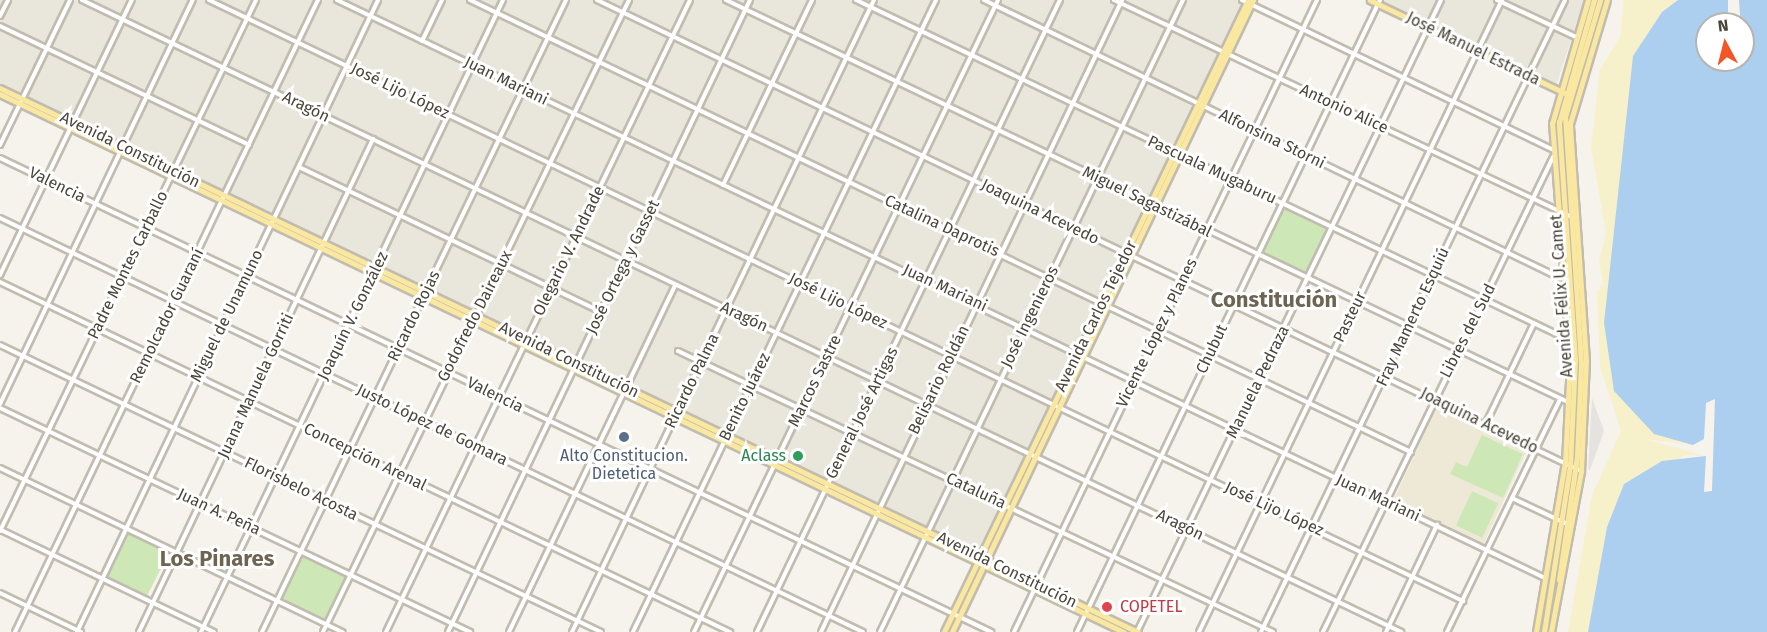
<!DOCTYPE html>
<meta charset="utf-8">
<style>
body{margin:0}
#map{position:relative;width:1767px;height:632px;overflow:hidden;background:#f5f3ec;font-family:"Fira Sans",sans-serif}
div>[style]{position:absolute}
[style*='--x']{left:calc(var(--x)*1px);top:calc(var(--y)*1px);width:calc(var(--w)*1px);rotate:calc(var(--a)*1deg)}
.residential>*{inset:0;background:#e9e6db}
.education>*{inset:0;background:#eee9d7;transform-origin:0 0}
.green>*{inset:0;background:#cee7b7;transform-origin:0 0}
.sand>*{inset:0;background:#f7f1cb}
.parking>*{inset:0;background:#e5e3e0}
.water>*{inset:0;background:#acceef}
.roads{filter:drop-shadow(2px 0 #c1bcaf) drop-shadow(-2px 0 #c1bcaf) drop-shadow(0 2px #c1bcaf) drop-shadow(0 -2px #c1bcaf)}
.minor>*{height:4px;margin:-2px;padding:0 2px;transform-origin:2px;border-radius:2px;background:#fff}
.major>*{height:4.5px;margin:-2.25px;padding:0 2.25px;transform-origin:2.25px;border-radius:2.25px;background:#fae8a0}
.dots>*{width:16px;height:16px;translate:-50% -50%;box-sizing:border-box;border:3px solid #fff;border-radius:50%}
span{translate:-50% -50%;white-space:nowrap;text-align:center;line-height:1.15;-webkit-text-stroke:6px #fff;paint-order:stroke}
.street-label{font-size:16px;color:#4a453a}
.service-label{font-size:16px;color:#4e5e75}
.leisure-label{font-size:16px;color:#27864d}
.right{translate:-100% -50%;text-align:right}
.health-label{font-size:16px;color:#be3a42}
.left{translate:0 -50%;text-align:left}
.district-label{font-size:22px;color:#6d6451;font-weight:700}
.north{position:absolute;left:1695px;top:12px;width:60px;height:60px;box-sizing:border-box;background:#fff;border:2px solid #b7b5b0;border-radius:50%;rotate:353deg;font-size:16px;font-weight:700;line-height:24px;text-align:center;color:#4a453a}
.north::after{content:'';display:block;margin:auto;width:21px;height:27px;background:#f25627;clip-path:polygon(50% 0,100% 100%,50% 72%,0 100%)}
</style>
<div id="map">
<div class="residential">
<i style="clip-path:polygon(0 0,1244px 0,979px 552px,0 84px)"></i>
<i style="clip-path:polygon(1376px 0,1584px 0,1556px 86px)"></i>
</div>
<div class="education">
<i style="left:1436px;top:409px;width:100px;height:102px;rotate:25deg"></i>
</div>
<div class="green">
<i style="left:1284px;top:207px;width:48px;height:51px;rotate:24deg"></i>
<i style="clip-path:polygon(1482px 435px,1523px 454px,1503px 498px,1450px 474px,1456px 462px,1467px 467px)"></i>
<i style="left:1472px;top:491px;width:29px;height:38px;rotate:25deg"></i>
<i style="left:129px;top:532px;width:45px;height:50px;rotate:27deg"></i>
<i style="left:303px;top:554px;width:52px;height:50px;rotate:25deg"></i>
</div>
<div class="sand">
<i style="clip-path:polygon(1624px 0,1678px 0,1662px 12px,1654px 434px,1693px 445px,1644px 439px,1706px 456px,1684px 455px,1607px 527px,1588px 632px,1568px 632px,1592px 495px,1621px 431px,1600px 366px,1597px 292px,1603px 284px,1599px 261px,1606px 234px,1591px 146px,1600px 69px,1620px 37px)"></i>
</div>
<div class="parking">
<i style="clip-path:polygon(1592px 398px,1604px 431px,1590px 470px,1588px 469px)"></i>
</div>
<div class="water">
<i style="clip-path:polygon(1678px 0,1728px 0,1728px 24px,1707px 24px,1707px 60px,1743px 60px,1739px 0,1767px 0,1767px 632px,1588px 632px,1607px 527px,1624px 484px,1662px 461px,1706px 456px,1704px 492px,1712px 491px,1715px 399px,1706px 403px,1704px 439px,1693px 445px,1654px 434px,1614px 391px,1604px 323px,1633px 56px,1662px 12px)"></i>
</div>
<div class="roads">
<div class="minor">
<i style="--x:82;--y:0;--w:1463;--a:25.6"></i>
<i style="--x:209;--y:0;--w:1391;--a:25.61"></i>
<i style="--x:337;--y:0;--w:1339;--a:25.57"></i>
<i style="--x:470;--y:0;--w:1044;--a:25.66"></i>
<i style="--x:597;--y:0;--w:1091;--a:25.58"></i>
<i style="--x:726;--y:0;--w:933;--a:25.52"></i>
<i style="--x:856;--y:0;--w:790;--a:25.49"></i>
<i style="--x:984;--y:0;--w:640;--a:25.76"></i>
<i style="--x:1114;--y:0;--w:509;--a:25.36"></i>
<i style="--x:1242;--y:0;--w:344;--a:25.7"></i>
<i style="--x:1497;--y:0;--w:87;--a:25.1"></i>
<i style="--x:0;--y:16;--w:18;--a:-63"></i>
<i style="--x:0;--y:26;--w:276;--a:25.5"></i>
<i style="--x:422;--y:41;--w:46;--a:-64"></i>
<i style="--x:0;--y:145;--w:161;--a:-64.2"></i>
<i style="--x:0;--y:158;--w:1099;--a:25.56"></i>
<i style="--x:299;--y:167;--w:336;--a:25.6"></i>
<i style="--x:723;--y:185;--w:205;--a:-64.3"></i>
<i style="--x:0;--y:218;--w:957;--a:25.63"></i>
<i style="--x:0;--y:275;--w:305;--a:-64.4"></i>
<i style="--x:0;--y:282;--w:810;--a:25.62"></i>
<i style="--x:0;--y:345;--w:666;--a:25.53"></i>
<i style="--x:678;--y:351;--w:658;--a:25.28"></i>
<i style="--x:0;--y:404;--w:448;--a:-64.5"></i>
<i style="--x:0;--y:408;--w:521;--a:25.48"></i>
<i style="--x:1485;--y:425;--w:113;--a:-64.3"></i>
<i style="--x:0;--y:468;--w:380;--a:25.6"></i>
<i style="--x:1512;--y:498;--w:63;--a:25.3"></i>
<i style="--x:1;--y:530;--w:236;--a:25.6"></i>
<i style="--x:0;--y:531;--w:589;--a:-64.26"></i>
<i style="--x:0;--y:593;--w:90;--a:25.7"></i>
<i style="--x:15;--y:632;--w:701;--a:-64.39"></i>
<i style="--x:77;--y:632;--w:700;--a:-64.53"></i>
<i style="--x:139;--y:632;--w:546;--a:-64.61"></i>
<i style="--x:201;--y:632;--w:700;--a:-64.46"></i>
<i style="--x:262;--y:632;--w:701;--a:-64.31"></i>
<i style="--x:323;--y:632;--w:702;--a:-64.16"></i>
<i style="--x:386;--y:632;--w:701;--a:-64.31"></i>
<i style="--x:448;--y:632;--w:700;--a:-64.46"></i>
<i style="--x:509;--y:632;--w:385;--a:-64.4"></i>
<i style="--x:572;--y:632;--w:700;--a:-64.46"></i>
<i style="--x:633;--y:632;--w:701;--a:-64.39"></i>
<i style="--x:694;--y:632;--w:701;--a:-64.31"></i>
<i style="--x:757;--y:632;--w:701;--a:-64.39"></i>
<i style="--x:821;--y:632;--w:700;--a:-64.53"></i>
<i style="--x:880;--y:632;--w:701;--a:-64.39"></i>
<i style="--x:1014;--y:632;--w:701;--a:-64.39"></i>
<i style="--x:1077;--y:632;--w:701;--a:-64.39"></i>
<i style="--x:1137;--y:632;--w:701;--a:-64.31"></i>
<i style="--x:1199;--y:632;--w:701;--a:-64.39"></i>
<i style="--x:1261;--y:632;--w:701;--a:-64.31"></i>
<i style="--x:1323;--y:632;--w:528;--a:-64.16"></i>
<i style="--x:1386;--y:632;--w:119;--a:-64.5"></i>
<i style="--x:1447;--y:632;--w:259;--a:-64.1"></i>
</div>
<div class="major">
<i style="--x:1370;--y:0;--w:218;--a:25.5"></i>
<i style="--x:0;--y:88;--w:1261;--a:25.55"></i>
<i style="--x:0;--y:94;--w:1246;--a:25.58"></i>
<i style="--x:1559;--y:580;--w:125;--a:-81.7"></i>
<i style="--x:1577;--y:456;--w:93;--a:-87.5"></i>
<i style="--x:1581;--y:363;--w:247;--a:-93.7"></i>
<i style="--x:1565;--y:117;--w:122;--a:-73.3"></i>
<i style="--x:944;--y:632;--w:701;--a:-64.31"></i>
<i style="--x:952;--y:632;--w:700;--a:-64.53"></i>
<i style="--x:1536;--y:632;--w:171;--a:-80.3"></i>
<i style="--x:1565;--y:463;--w:101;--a:-87.2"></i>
<i style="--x:1570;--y:362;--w:239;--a:-94.3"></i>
<i style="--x:1552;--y:124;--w:129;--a:-73.8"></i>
<i style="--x:1544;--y:632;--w:168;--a:-81.1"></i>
<i style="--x:1570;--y:466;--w:106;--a:-87.3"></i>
<i style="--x:1575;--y:360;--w:238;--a:-93.9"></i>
<i style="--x:1559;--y:123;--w:128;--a:-74.1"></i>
<i style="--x:1551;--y:632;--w:164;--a:-79.4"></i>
<i style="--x:1581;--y:471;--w:110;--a:-87.4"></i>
<i style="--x:1586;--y:361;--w:238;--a:-93.9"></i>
<i style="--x:1570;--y:124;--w:129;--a:-73.4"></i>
</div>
</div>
<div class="dots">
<i style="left:624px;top:437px;background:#5c6f8a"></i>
<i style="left:798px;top:456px;background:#2e9e5b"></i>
<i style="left:1107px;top:607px;background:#e0444e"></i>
</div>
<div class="street-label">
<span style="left:1473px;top:49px;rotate:26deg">José Manuel Estrada</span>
<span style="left:506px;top:81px;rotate:26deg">Juan Mariani</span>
<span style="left:400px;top:91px;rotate:26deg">José Lijo López</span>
<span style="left:306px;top:107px;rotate:26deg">Aragón</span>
<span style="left:1344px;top:109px;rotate:25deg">Antonio Alice</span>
<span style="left:1272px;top:139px;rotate:26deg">Alfonsina Storni</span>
<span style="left:130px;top:150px;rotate:26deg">Avenida Constitución</span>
<span style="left:1212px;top:170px;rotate:25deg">Pascuala Mugaburu</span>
<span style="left:57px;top:185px;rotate:26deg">Valencia</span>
<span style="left:1147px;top:202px;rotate:26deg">Miguel Sagastizábal</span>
<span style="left:1040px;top:212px;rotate:26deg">Joaquina Acevedo</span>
<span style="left:942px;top:226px;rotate:25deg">Catalina Daprotis</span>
<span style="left:569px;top:251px;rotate:-64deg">Olegario V. Andrade</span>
<span style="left:128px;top:265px;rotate:-64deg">Padre Montes Carballo</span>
<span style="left:623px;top:267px;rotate:-64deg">José Ortega y Gasset</span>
<span style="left:945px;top:288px;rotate:25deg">Juan Mariani</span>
<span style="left:1562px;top:296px;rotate:-94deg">Avenida Félix U. Camet</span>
<span style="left:838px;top:301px;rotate:26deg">José Lijo López</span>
<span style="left:167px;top:316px;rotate:-64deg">Remolcador Guaraní</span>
<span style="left:227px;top:316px;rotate:-64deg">Miguel de Unamuno</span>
<span style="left:353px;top:316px;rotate:-64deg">Joaquín V. González</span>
<span style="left:414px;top:316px;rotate:-64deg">Ricardo Rojas</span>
<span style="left:475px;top:316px;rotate:-63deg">Godofredo Daireaux</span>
<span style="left:1096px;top:316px;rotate:-64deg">Avenida Carlos Tejedor</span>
<span style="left:744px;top:317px;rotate:25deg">Aragón</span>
<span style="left:1030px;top:317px;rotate:-64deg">José Ingenieros</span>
<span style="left:1350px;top:317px;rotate:-64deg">Pasteur</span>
<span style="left:1413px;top:317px;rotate:-65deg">Fray Mamerto Esquiú</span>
<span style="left:1468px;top:331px;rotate:-63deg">Libres del Sud</span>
<span style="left:1157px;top:333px;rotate:-64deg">Vicente López y Planes</span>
<span style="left:1212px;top:349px;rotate:-65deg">Chubut</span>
<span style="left:569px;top:360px;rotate:26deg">Avenida Constitución</span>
<span style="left:939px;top:380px;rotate:-64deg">Belisario Roldán</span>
<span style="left:692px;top:381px;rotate:-64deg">Ricardo Palma</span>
<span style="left:815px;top:381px;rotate:-64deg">Marcos Sastre</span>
<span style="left:1258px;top:382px;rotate:-64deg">Manuela Pedraza</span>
<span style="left:256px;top:386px;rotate:-65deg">Juana Manuela Gorriti</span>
<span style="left:495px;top:395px;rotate:26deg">Valencia</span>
<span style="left:745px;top:397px;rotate:-64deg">Benito Juárez</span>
<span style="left:862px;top:413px;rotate:-64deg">General José Artigas</span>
<span style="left:1479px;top:421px;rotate:26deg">Joaquina Acevedo</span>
<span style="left:432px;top:425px;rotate:26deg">Justo López de Gomara</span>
<span style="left:365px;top:457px;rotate:26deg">Concepción Arenal</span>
<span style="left:301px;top:489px;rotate:26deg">Florisbelo Acosta</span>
<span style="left:976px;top:491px;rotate:25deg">Cataluña</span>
<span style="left:1378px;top:498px;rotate:25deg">Juan Mariani</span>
<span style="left:1274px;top:509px;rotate:25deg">José Lijo López</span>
<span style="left:219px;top:512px;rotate:25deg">Juan A. Peña</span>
<span style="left:1180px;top:525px;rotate:26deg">Aragón</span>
<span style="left:1007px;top:570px;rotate:26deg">Avenida Constitución</span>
</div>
<div class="service-label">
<span style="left:624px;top:465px">Alto Constitucion.<br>Dietetica</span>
</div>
<div class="leisure-label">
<span class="right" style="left:786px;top:456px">Aclass</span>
</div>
<div class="health-label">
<span class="left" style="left:1120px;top:607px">COPETEL</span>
</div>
<div class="district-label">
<span style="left:1274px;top:300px">Constitución</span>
<span style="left:217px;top:559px">Los Pinares</span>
</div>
<div class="north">N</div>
</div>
